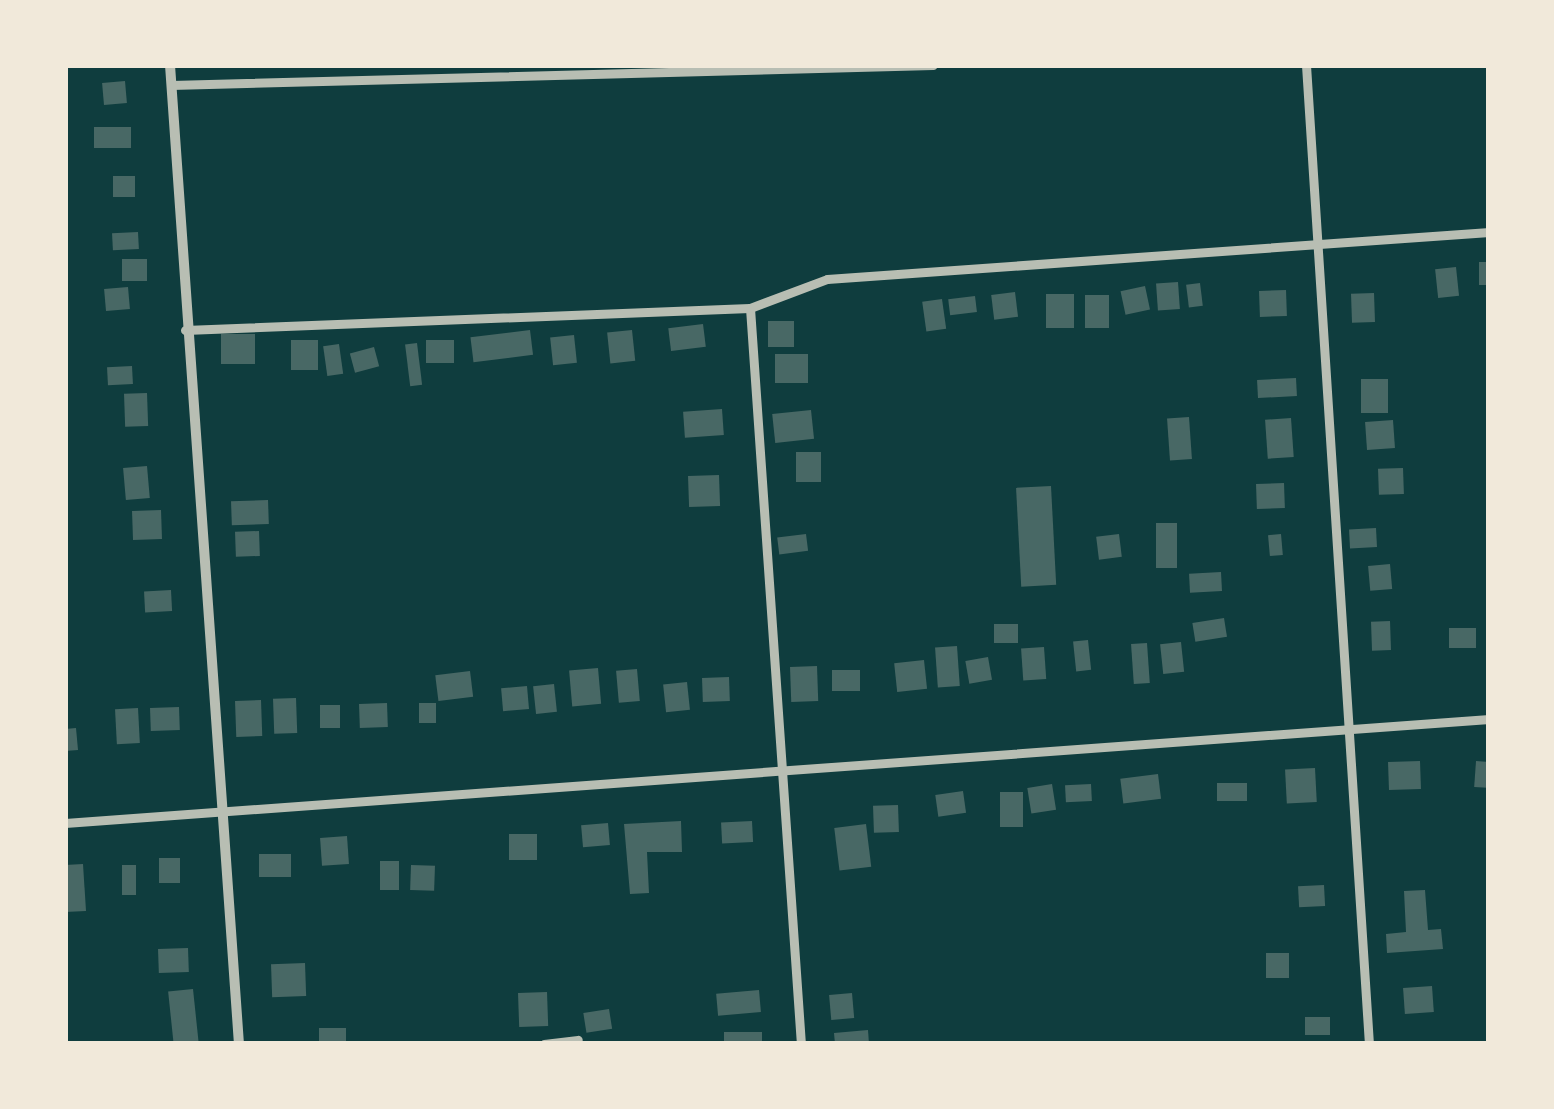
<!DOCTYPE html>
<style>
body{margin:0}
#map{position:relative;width:1554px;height:1109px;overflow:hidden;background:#0f3d3e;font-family:"Open Sans",sans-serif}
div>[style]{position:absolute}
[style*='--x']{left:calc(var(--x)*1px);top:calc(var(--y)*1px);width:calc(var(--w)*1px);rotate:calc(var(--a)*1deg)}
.building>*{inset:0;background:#486865;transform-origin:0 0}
.minor>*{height:9px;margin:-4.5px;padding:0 4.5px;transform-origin:4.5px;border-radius:4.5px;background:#b8beb3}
.tertiary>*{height:10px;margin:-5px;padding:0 5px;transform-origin:5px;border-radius:5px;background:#b8beb3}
span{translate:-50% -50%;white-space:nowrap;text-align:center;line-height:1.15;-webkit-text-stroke:8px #f1e9da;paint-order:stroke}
.frame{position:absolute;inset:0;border:68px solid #f1e9da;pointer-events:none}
</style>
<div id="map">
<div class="building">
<i style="left:125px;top:81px;width:22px;height:23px;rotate:85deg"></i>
<i style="left:131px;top:127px;width:21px;height:37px;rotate:90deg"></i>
<i style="left:113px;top:176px;width:22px;height:21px"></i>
<i style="left:138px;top:232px;width:17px;height:26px;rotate:87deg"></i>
<i style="left:122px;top:259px;width:25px;height:22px"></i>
<i style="left:1479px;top:262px;width:10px;height:23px"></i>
<i style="left:1456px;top:267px;width:29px;height:21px;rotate:84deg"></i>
<i style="left:1178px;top:282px;width:27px;height:22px;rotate:86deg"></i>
<i style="left:1200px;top:283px;width:23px;height:14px;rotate:83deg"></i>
<i style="left:1145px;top:286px;width:24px;height:25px;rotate:78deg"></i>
<i style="left:128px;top:287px;width:22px;height:24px;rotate:85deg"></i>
<i style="left:1286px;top:290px;width:26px;height:27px;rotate:88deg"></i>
<i style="left:1015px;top:292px;width:25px;height:24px;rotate:83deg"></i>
<i style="left:1374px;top:293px;width:29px;height:23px;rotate:88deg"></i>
<i style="left:1046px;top:294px;width:28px;height:34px"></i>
<i style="left:1085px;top:295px;width:24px;height:33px"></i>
<i style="left:975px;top:296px;width:16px;height:27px;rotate:83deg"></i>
<i style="left:942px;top:299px;width:30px;height:20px;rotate:82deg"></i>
<i style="left:768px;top:321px;width:26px;height:26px"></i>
<i style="left:703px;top:324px;width:23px;height:35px;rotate:83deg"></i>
<i style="left:530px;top:330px;width:25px;height:60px;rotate:83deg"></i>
<i style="left:632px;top:330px;width:31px;height:25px;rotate:84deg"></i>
<i style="left:255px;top:334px;width:30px;height:34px;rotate:90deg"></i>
<i style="left:574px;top:335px;width:28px;height:24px;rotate:84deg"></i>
<i style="left:291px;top:340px;width:27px;height:30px"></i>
<i style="left:426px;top:340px;width:28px;height:23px"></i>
<i style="left:417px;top:343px;width:42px;height:12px;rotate:83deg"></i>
<i style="left:339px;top:344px;width:30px;height:16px;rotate:82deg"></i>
<i style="left:374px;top:347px;width:20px;height:25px;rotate:75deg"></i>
<i style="left:775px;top:354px;width:33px;height:29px"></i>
<i style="left:132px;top:366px;width:18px;height:25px;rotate:87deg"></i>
<i style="left:1296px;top:378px;width:18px;height:39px;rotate:87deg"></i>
<i style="left:1361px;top:379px;width:27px;height:34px"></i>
<i style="left:147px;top:393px;width:33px;height:23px;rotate:88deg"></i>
<i style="left:722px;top:409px;width:26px;height:39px;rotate:86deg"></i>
<i style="left:811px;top:410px;width:29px;height:39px;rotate:84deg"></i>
<i style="left:1189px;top:417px;width:42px;height:22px;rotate:86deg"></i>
<i style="left:1291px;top:418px;width:39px;height:26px;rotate:86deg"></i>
<i style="left:1393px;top:420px;width:28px;height:28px;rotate:86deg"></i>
<i style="left:796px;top:452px;width:25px;height:30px"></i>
<i style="left:147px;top:466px;width:32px;height:24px;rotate:85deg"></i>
<i style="left:1403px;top:468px;width:26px;height:25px;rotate:88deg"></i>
<i style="left:719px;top:475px;width:31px;height:31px;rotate:88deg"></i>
<i style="left:1284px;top:483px;width:25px;height:28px;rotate:88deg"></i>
<i style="left:1051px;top:486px;width:99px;height:35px;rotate:87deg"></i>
<i style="left:268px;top:500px;width:24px;height:37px;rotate:88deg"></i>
<i style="left:161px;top:510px;width:29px;height:29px;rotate:88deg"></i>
<i style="left:1156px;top:523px;width:21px;height:45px"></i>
<i style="left:1376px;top:528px;width:19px;height:27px;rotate:87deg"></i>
<i style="left:259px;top:531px;width:25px;height:24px;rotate:88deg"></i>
<i style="left:806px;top:534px;width:17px;height:29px;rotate:83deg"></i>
<i style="left:1119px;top:534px;width:23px;height:23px;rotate:83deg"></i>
<i style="left:1281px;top:534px;width:21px;height:13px;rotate:85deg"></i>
<i style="left:1390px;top:564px;width:25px;height:22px;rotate:85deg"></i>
<i style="left:1221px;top:572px;width:19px;height:32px;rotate:87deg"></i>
<i style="left:171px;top:590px;width:21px;height:27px;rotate:87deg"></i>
<i style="left:1224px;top:618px;width:19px;height:32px;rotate:81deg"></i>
<i style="left:1390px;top:621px;width:29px;height:19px;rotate:88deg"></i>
<i style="left:994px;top:624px;width:24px;height:19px"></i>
<i style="left:1449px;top:628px;width:27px;height:20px"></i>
<i style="left:1088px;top:640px;width:30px;height:15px;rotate:84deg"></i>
<i style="left:1181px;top:642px;width:30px;height:21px;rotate:84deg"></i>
<i style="left:1147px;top:643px;width:40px;height:16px;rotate:86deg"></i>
<i style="left:957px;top:646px;width:40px;height:22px;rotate:86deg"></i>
<i style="left:1044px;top:647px;width:32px;height:23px;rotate:86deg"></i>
<i style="left:988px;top:657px;width:23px;height:23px;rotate:80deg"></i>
<i style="left:924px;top:660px;width:29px;height:30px;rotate:84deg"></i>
<i style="left:817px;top:666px;width:35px;height:27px;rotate:88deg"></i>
<i style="left:598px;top:668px;width:36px;height:29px;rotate:85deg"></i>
<i style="left:637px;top:669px;width:32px;height:21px;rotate:85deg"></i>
<i style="left:832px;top:670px;width:28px;height:21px"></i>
<i style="left:470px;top:671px;width:26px;height:35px;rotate:83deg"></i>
<i style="left:729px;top:677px;width:24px;height:27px;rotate:88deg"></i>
<i style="left:687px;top:682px;width:28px;height:24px;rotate:84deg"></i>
<i style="left:554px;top:684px;width:28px;height:21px;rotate:84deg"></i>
<i style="left:527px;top:686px;width:23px;height:26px;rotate:85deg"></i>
<i style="left:296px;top:698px;width:35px;height:23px;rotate:88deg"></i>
<i style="left:261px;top:700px;width:36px;height:26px;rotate:88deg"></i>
<i style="left:387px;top:703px;width:24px;height:28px;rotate:88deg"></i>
<i style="left:419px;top:703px;width:17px;height:20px"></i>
<i style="left:320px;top:705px;width:20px;height:23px"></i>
<i style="left:179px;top:707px;width:23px;height:29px;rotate:88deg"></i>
<i style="left:138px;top:708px;width:35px;height:23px;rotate:87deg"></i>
<i style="clip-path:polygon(76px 728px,78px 750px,65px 751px,65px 729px)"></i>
<i style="left:1420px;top:761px;width:28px;height:32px;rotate:88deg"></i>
<i style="left:1476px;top:761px;width:13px;height:26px;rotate:4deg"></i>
<i style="left:1315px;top:768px;width:34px;height:30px;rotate:87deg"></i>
<i style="left:1158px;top:774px;width:25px;height:38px;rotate:83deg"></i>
<i style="left:1217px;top:783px;width:30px;height:18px"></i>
<i style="left:1052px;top:784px;width:26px;height:25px;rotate:81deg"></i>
<i style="left:1091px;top:784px;width:17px;height:26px;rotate:87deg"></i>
<i style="left:963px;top:791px;width:22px;height:28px;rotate:82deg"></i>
<i style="left:1000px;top:792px;width:23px;height:35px"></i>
<i style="left:898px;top:805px;width:27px;height:25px;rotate:88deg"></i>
<i style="clip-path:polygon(681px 821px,682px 852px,647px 852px,649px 893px,630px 894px,624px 824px)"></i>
<i style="left:752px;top:821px;width:21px;height:31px;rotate:87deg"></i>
<i style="left:608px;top:823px;width:22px;height:27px;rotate:85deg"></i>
<i style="left:866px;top:824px;width:43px;height:32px;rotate:83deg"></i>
<i style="left:509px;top:834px;width:28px;height:26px"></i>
<i style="left:347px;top:836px;width:28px;height:27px;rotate:86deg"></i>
<i style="left:291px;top:854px;width:23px;height:32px;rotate:90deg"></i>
<i style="left:159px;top:858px;width:21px;height:25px"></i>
<i style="left:380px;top:861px;width:19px;height:29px"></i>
<i style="clip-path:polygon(83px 864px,86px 911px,65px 912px,65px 865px)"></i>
<i style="left:122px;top:865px;width:14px;height:30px"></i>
<i style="left:411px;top:865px;width:24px;height:25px;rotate:2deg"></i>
<i style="left:1324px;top:885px;width:21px;height:26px;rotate:87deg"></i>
<i style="clip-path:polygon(1425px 890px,1428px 930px,1441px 929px,1443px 949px,1387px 953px,1386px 934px,1406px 932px,1404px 891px)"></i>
<i style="left:188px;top:948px;width:24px;height:30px;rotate:88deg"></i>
<i style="left:1266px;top:953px;width:23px;height:25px"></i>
<i style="left:305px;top:963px;width:33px;height:34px;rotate:88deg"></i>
<i style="left:1432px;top:986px;width:26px;height:29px;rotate:86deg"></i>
<i style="left:193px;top:989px;width:55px;height:25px;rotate:84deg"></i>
<i style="left:759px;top:990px;width:22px;height:43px;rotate:85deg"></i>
<i style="left:547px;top:992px;width:34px;height:29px;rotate:88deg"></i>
<i style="left:852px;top:993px;width:25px;height:23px;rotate:85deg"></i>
<i style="left:609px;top:1009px;width:20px;height:26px;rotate:81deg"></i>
<i style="left:1305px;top:1017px;width:25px;height:18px"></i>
<i style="left:319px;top:1028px;width:27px;height:16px"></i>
<i style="clip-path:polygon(868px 1030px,869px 1044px,835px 1044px,834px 1033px)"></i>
<i style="left:724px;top:1032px;width:38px;height:12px"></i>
</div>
<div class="minor">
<i style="--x:1306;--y:65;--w:981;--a:86.32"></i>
<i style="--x:171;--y:85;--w:762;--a:-1.5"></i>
<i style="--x:750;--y:308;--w:738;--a:86.04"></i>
<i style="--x:185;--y:330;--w:565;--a:-2.23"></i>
<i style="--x:750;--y:308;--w:82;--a:-20.6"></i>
<i style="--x:827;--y:279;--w:664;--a:-4.06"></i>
<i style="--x:65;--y:823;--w:1428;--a:-4.18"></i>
<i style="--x:544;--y:1044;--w:34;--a:-7"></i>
</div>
<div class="tertiary">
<i style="--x:170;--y:65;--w:981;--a:85.97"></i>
</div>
<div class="frame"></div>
</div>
